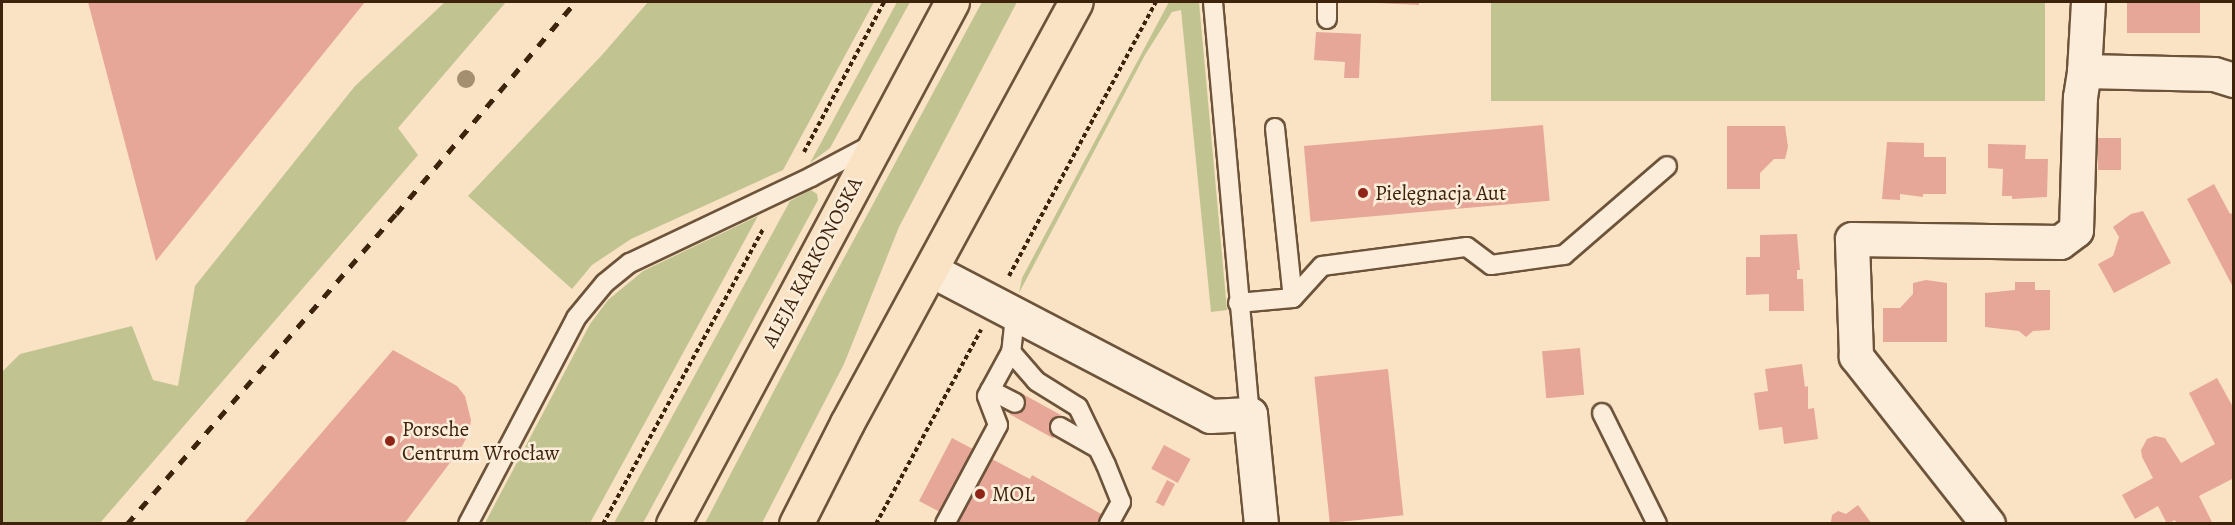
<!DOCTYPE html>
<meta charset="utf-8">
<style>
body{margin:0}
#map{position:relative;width:2235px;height:525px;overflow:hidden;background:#f9e3c4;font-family:Alegreya,serif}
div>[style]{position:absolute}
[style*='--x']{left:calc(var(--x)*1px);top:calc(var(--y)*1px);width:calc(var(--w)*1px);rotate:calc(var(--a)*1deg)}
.green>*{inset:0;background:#c1c391;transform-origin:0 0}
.building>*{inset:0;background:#e6a799;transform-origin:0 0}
.path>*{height:4px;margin-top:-2px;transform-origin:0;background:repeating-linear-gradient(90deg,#3d230c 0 4.5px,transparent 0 7.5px)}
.roads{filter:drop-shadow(2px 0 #6c533a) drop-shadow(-2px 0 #6c533a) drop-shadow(0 2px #6c533a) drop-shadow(0 -2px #6c533a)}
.service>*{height:18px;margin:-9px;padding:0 9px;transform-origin:9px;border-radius:9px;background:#fbedd9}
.minor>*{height:33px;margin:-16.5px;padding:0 16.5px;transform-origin:16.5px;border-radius:16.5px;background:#fbedd9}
.primary>*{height:33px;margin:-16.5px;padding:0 16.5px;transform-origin:16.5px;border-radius:16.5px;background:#f9e3c4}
.rail>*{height:4.5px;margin-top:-2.25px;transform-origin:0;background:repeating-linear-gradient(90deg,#3d230c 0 10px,transparent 0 20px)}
.trees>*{width:18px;height:18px;margin:-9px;border-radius:50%;background:#a48f71}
.dots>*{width:16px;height:16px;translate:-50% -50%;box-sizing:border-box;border:3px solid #fbedd9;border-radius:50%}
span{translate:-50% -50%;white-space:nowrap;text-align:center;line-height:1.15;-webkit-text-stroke:5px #fbedd9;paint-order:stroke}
.poi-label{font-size:21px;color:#3d230c}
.left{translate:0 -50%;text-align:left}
.street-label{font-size:21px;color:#3d230c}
.frame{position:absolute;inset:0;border:3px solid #3d230c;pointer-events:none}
</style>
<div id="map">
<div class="green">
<i style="clip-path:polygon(445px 2px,506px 2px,398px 128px,418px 155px,100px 523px,2px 523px,2px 372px,20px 354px,132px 326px,153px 380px,178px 386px,195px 286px,355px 86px)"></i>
<i style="clip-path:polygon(648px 2px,874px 2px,783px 170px,631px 239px,592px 265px,572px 289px,468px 196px,602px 55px)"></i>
<i style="clip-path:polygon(897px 2px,910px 2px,830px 148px,810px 163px)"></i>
<i style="clip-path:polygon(982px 2px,1017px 2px,899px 227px,844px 364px,762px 523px,705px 523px,824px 295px)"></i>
<i style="clip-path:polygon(1169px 2px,1199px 2px,1227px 310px,1211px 312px,1181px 10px,1172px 12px,1145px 55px,1019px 293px,1022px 278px)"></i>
<i style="left:1491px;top:2px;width:554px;height:99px"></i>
<i style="clip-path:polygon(811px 190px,817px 194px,818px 200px,643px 523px,614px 523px,790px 201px)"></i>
<i style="clip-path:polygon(758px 216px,590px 523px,485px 523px,590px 324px,608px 300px,643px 271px)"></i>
</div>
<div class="building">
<i style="clip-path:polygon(88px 2px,365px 2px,156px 261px)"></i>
<i style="clip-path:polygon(1377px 2px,1419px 2px,1419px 5px,1377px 3px)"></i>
<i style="left:2127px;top:2px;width:73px;height:31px"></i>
<i style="clip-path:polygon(1316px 32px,1361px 34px,1359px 78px,1344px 78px,1345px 62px,1314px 60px)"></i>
<i style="left:1543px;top:125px;width:76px;height:240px;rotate:85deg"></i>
<i style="clip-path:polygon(1727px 126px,1785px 126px,1788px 147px,1785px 159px,1774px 159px,1760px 173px,1760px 189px,1727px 189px)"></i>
<i style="left:2098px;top:138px;width:23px;height:32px"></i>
<i style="clip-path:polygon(1887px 142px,1924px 143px,1924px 157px,1946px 157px,1946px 194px,1923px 194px,1923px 197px,1900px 194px,1900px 200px,1882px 199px)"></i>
<i style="clip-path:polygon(1988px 144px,2026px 145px,2025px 159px,2048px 159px,2047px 197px,2012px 199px,2012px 196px,2002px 196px,2003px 169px,1988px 168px)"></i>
<i style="clip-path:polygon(2214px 184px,2230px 214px,2234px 212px,2234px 289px,2187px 199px)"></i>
<i style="clip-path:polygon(2143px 211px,2171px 263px,2114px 293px,2098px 264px,2113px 256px,2119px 237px,2113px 227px,2131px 214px)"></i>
<i style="clip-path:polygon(1797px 234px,1800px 270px,1797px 270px,1797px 279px,1803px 279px,1804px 311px,1769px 311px,1769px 294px,1746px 295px,1746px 257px,1760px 257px,1760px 235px)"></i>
<i style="clip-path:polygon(1926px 280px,1947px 283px,1947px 342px,1883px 342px,1883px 308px,1900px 308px,1913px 294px,1913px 283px)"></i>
<i style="clip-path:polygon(2015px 282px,2035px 282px,2035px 290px,2050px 290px,2050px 330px,2033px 331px,2026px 337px,2019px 331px,1985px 327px,1985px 293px,2015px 290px)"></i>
<i style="left:1580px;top:348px;width:47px;height:38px;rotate:85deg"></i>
<i style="clip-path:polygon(393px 350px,457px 386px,465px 396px,471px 420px,469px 433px,461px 448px,404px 524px,243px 524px)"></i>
<i style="clip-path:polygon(1802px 364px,1805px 387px,1808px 386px,1808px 409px,1814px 408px,1818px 439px,1784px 444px,1782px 427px,1759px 430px,1754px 393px,1768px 391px,1765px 369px)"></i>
<i style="left:1388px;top:369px;width:147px;height:74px;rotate:84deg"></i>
<i style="clip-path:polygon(2217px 378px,2234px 409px,2234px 478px,2199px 496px,2213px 524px,2177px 524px,2175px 520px,2167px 524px,2158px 506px,2135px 519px,2122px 495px,2153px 478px,2142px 457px,2141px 450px,2147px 439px,2155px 436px,2165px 438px,2181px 463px,2215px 444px,2189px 393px)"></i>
<i style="left:1021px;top:393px;width:50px;height:24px;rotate:29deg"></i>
<i style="clip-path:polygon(952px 438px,1030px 479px,1032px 475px,1119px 524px,963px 524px,919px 501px)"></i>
<i style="left:1164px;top:445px;width:30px;height:27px;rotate:28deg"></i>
<i style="left:1167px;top:480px;width:9px;height:25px;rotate:27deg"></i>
<i style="clip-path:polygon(1858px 505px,1872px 524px,1831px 522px,1832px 515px,1838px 511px,1846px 514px)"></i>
</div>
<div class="path">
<i style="--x:804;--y:152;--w:170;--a:-61.9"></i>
<i style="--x:1009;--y:276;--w:311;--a:-61.8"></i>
<i style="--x:603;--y:524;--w:336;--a:-61.5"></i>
<i style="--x:876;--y:524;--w:221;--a:-61.6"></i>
</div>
<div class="roads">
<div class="service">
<i style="--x:1213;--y:2;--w:414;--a:84.9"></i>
<i style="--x:1327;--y:19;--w:17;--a:-90"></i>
<i style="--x:1275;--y:128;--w:171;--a:84"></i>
<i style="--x:1238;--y:303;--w:55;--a:-5.2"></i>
<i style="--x:1293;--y:298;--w:43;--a:-47.8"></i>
<i style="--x:1322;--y:266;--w:146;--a:-7.5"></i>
<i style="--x:1467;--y:247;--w:30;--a:37"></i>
<i style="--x:1491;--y:265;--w:74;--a:-7.8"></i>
<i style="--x:1564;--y:255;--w:136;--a:-40.8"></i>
<i style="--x:1015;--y:316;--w:36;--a:96"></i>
<i style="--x:1011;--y:352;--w:38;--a:49"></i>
<i style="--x:1036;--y:381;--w:49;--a:31.8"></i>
<i style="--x:1078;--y:407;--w:64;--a:64.2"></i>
<i style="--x:1106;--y:465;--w:40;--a:68"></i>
<i style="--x:1121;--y:502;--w:25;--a:119"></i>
<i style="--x:990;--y:390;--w:28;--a:27"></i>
<i style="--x:1602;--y:413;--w:124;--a:63.6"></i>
<i style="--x:1060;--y:427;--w:43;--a:29.6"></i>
<i style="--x:468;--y:524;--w:233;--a:-62.3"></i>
<i style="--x:576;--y:318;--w:45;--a:-50.4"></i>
<i style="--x:605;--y:283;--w:32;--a:-39"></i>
<i style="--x:630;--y:263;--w:200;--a:-25.4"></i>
<i style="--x:811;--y:177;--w:70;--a:-28"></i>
<i style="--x:945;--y:524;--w:112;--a:-61.8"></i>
<i style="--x:998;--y:425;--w:31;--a:-111"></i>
<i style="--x:987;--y:396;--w:50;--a:-61.4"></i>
</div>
<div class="minor">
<i style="--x:2088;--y:2;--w:69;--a:93.3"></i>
<i style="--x:2084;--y:71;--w:130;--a:1.3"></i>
<i style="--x:2214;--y:74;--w:21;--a:17"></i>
<i style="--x:931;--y:270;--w:315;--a:27.6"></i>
<i style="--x:1210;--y:416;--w:40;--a:-2.9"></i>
<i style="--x:1250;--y:414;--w:111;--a:84.3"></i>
<i style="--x:1988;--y:524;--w:214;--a:-128.2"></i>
<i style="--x:1856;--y:356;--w:117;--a:-92"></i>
<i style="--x:1852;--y:239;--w:208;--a:0.8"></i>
<i style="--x:2060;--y:242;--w:20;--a:-37"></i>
<i style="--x:2076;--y:230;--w:133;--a:-88.3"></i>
<i style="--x:2080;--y:97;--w:26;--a:-81"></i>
</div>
<div class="primary">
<i style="--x:673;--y:524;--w:592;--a:-61.88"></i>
<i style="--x:796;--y:524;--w:113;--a:-63.2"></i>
<i style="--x:847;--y:423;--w:479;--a:-61.5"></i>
</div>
</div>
<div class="rail">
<i style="--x:127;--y:524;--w:410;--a:-49.1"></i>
<i style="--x:396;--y:214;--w:277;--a:-49.8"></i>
</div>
<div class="trees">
<i style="left:466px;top:79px"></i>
</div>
<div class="dots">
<i style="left:1363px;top:193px;background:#8f2418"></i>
<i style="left:390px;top:441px;background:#8f2418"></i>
<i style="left:980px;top:494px;background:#8f2418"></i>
</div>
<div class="poi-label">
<span class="left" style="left:1375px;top:193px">Pielęgnacja Aut</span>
<span class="left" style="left:402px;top:441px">Porsche<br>Centrum Wrocław</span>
<span class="left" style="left:992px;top:494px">MOL</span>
</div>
<div class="street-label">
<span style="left:812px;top:262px;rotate:-62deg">ALEJA KARKONOSKA</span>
</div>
<div class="frame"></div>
</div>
